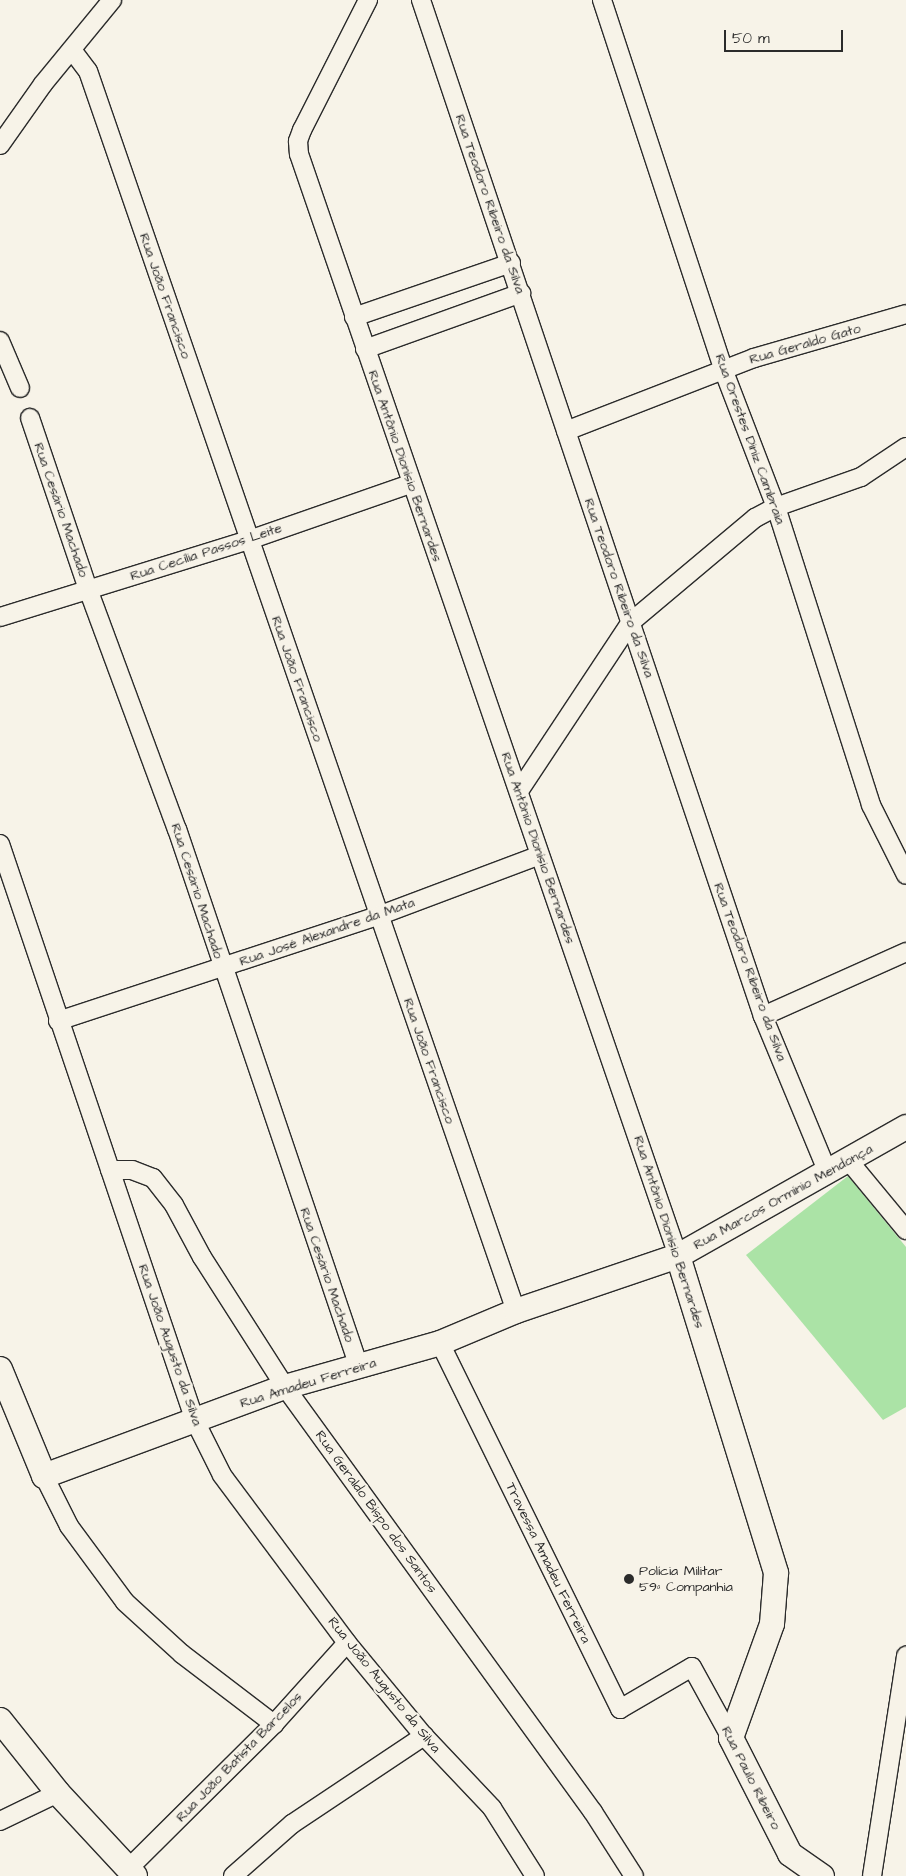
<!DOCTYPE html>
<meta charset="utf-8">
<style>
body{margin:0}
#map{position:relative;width:906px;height:1876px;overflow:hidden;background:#f7f3e8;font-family:"Architects Daughter",sans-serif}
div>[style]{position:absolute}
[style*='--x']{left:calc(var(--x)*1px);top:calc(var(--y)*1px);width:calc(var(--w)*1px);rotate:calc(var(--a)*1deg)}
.green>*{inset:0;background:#abe3a6}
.roads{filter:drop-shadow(1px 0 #2b2b2b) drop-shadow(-1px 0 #2b2b2b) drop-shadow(0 1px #2b2b2b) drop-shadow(0 -1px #2b2b2b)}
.street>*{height:18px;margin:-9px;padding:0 9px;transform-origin:9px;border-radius:9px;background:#f7f3e8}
.secondary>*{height:24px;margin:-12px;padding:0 12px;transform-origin:12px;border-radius:12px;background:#f7f3e8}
.dots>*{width:14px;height:14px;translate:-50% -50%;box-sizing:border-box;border:2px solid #f7f3e8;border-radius:50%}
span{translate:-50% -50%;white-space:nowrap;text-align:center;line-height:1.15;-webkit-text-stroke:4px #f7f3e8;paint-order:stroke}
.street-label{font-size:14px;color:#2b2b2b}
.poi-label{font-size:14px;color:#2b2b2b}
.left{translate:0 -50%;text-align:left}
.scale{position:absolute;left:724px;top:30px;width:119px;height:22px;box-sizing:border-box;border:2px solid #2b2b2b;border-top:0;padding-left:6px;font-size:15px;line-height:18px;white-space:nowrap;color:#2b2b2b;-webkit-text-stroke:4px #f7f3e8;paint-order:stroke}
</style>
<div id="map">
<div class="green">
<i style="clip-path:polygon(848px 1176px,906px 1247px,906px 1407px,883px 1420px,746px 1255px)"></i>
</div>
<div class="roads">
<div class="street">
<i style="--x:368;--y:0;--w:146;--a:116.9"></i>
<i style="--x:302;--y:130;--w:12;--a:110"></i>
<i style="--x:298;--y:141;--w:13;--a:86"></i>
<i style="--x:299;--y:154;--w:1165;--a:71.02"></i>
<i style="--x:421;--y:0;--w:1072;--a:71.4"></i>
<i style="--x:763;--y:1016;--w:170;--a:67.5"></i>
<i style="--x:602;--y:0;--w:388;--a:71.8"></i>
<i style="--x:723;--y:369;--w:148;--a:69"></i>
<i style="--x:776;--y:507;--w:313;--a:72.3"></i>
<i style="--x:871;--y:805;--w:78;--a:63.4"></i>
<i style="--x:72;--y:50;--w:26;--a:53"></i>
<i style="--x:88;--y:71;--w:1312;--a:70.96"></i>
<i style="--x:0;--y:145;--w:75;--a:-54.8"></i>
<i style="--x:43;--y:84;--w:109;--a:-50.6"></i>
<i style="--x:354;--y:317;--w:166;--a:-19"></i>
<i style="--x:0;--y:341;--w:51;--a:66.9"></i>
<i style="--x:365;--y:349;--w:166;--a:-19.7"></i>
<i style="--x:30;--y:418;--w:181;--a:71.3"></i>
<i style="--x:88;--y:589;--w:256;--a:69.7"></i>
<i style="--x:177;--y:829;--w:568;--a:71.31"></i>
<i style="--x:566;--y:431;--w:202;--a:-21.2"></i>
<i style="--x:754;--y:358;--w:158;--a:-16.1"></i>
<i style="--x:0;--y:617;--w:261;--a:-17.2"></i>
<i style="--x:249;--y:540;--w:170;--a:-19.2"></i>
<i style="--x:519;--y:791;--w:203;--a:-56.5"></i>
<i style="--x:631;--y:622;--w:162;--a:-40"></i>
<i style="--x:755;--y:518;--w:24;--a:-28"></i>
<i style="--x:776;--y:507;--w:90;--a:-19.4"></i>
<i style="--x:861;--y:477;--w:54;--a:-33.7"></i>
<i style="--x:0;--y:844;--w:609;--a:71.33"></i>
<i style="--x:195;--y:1421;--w:60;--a:63.4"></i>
<i style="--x:222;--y:1475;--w:209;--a:53.3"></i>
<i style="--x:347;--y:1643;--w:121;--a:50.4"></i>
<i style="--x:424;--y:1736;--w:99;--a:46.6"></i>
<i style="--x:492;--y:1808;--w:80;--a:57.7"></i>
<i style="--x:763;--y:1016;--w:157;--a:-24.1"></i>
<i style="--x:58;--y:1021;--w:337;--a:-18.2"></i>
<i style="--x:378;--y:916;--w:171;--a:-20.6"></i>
<i style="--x:848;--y:1160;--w:91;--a:50.4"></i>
<i style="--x:110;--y:1170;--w:22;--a:0"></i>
<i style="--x:132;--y:1170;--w:22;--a:21"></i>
<i style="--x:153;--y:1178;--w:34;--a:52"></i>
<i style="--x:174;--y:1205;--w:59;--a:61.7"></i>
<i style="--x:202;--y:1257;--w:154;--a:57.4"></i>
<i style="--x:285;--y:1387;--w:525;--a:54.07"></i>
<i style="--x:593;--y:1812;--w:76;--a:57.4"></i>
<i style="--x:440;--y:1343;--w:408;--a:63.8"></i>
<i style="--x:620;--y:1709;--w:83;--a:-30.3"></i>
<i style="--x:692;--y:1667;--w:81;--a:61.2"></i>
<i style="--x:44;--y:1476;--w:56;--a:63.4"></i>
<i style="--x:69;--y:1526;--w:94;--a:53.6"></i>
<i style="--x:125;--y:1602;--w:77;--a:42.4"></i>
<i style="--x:182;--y:1654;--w:116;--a:37.3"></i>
<i style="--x:0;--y:1821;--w:64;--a:-25.8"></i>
<i style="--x:128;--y:1869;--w:206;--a:-44.8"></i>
<i style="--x:274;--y:1724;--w:109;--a:-48"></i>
<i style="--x:233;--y:1876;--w:79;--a:-41.4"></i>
<i style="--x:292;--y:1824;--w:159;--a:-33.7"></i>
<i style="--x:872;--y:1876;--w:223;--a:-81.2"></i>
</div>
<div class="secondary">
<i style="--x:678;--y:1256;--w:332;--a:72.8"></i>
<i style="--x:776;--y:1573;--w:51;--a:94.5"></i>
<i style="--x:772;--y:1624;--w:121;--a:109.8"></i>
<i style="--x:731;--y:1738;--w:130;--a:63"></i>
<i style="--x:790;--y:1854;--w:39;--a:35"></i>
<i style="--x:0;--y:1369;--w:116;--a:67.6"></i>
<i style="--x:44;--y:1476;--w:257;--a:-20.3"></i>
<i style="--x:285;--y:1387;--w:161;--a:-15.8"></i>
<i style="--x:440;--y:1343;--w:82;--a:-22.8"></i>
<i style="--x:516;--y:1311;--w:171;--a:-18.8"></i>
<i style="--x:678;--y:1256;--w:262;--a:-29.5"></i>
<i style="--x:0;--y:1720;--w:93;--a:51.5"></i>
<i style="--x:58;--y:1793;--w:113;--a:47.1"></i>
</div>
</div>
<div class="dots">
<i style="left:629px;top:1579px;background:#2b2b2b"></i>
</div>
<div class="street-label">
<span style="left:490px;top:204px;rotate:71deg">Rua Teodoro Ribeiro da Silva</span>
<span style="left:165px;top:296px;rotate:71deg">Rua João Francisco</span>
<span style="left:805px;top:344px;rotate:-16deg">Rua Geraldo Gato</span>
<span style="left:750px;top:439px;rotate:70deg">Rua Orestes Diniz Cambraia</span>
<span style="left:405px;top:466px;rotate:71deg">Rua Antônio Dionísio Bernardes</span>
<span style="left:61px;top:510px;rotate:71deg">Rua Cesário Machado</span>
<span style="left:206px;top:552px;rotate:-18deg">Rua Cecília Passos Leite</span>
<span style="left:619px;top:588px;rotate:71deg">Rua Teodoro Ribeiro da Silva</span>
<span style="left:297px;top:679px;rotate:71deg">Rua João Francisco</span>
<span style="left:538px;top:848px;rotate:71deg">Rua Antônio Dionísio Bernardes</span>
<span style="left:197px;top:891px;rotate:72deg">Rua Cesário Machado</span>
<span style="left:327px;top:932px;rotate:-19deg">Rua José Alexandre da Mata</span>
<span style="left:750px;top:972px;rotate:70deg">Rua Teodoro Ribeiro da Silva</span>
<span style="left:429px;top:1061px;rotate:71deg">Rua João Francisco</span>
<span style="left:783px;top:1197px;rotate:-29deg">Rua Marcos Ormínio Mendonça</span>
<span style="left:669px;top:1232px;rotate:72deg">Rua Antônio Dionísio Bernardes</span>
<span style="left:327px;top:1275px;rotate:71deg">Rua Cesário Machado</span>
<span style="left:170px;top:1345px;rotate:71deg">Rua João Augusto da Silva</span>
<span style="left:308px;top:1383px;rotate:-17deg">Rua Amadeu Ferreira</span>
<span style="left:376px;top:1512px;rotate:54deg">Rua Geraldo Bispo dos Santos</span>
<span style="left:548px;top:1563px;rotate:64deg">Travessa Amadeu Ferreira</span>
<span style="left:384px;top:1685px;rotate:51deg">Rua João Augusto da Silva</span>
<span style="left:239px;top:1757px;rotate:-46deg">Rua João Batista Barcelos</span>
<span style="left:751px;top:1778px;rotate:63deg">Rua Paulo Ribeiro</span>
</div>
<div class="poi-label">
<span class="left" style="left:639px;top:1579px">Polícia Militar<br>59ª Companhia</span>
</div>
<div class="scale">50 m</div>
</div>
